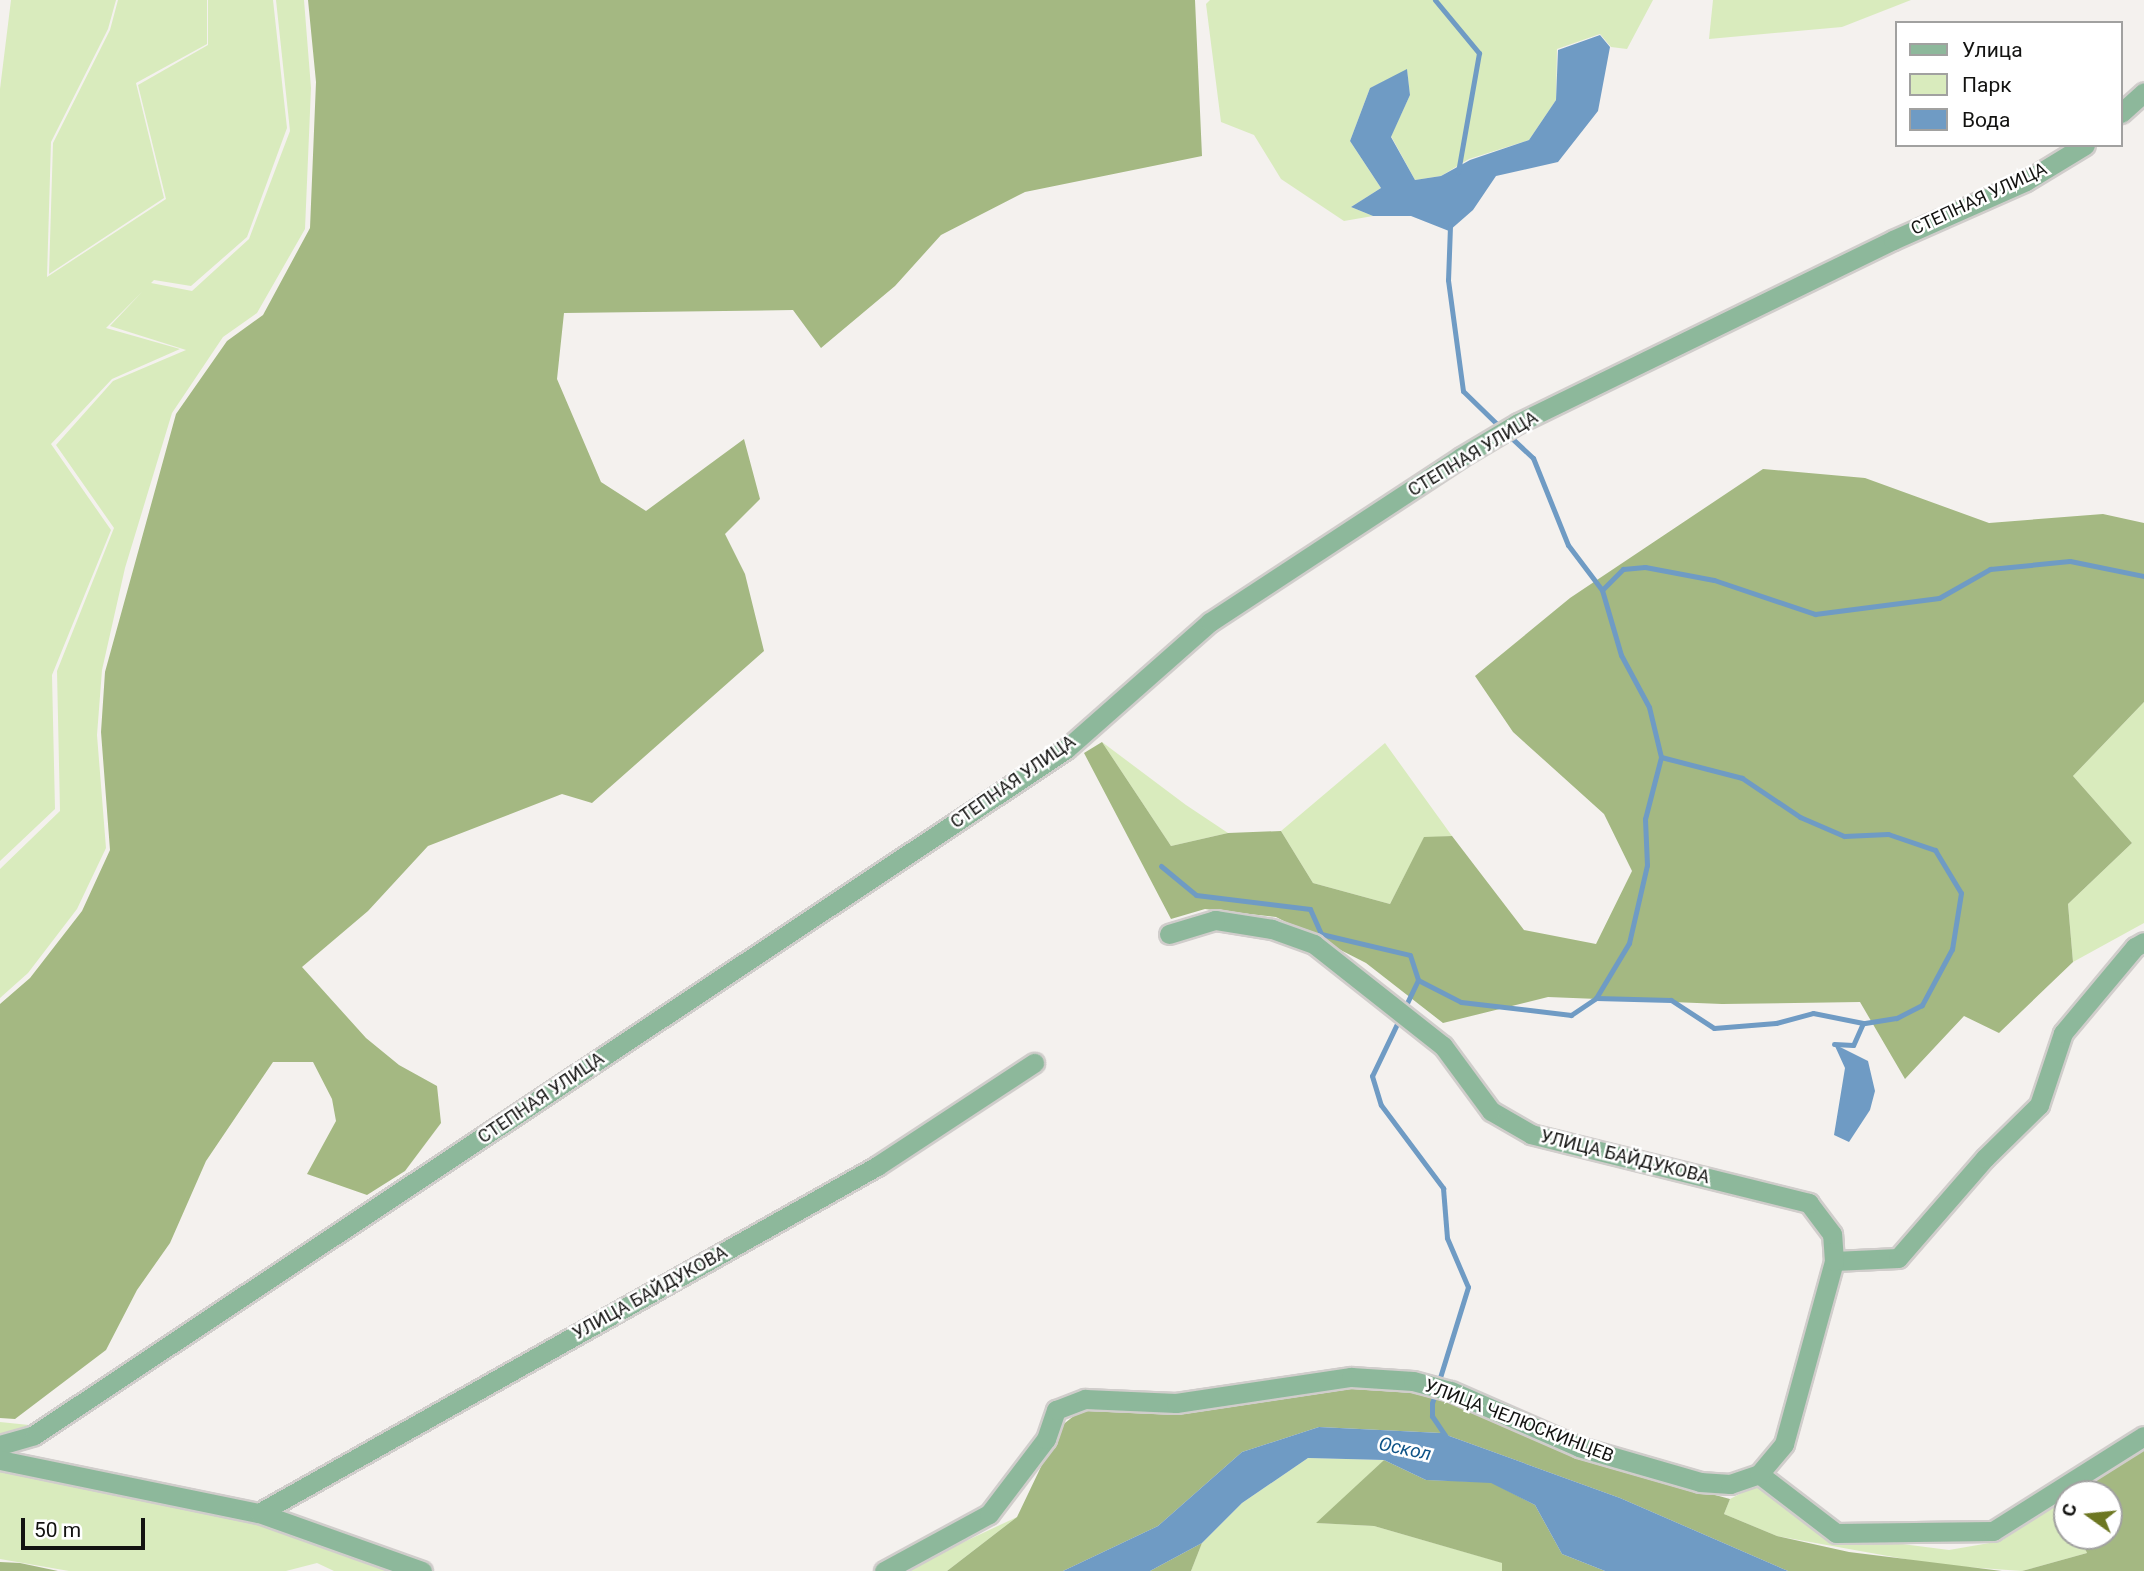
<!DOCTYPE html>
<meta charset="utf-8">
<style>
body{margin:0}
#map{position:relative;width:2144px;height:1571px;overflow:hidden;background:#f4f1ee;font-family:Roboto,sans-serif}
div>[style]{position:absolute}
[style*='--x']{left:calc(var(--x)*1px);top:calc(var(--y)*1px);width:calc(var(--w)*1px);rotate:calc(var(--a)*1deg)}
.green>*{inset:0;background:#d9ebbd}
.forest>*{inset:0;background:#a4b882}
.water>*{inset:0;background:#6f9bc4}
.stream>*{height:5px;margin:-2.5px;padding:0 2.5px;transform-origin:2.5px;border-radius:2.5px;background:#6f9bc4}
.roads{filter:drop-shadow(2px 0 #d0cdcb) drop-shadow(-2px 0 #d0cdcb) drop-shadow(0 2px #d0cdcb) drop-shadow(0 -2px #d0cdcb)}
.street>*{height:19px;margin:-9.5px;padding:0 9.5px;transform-origin:9.5px;border-radius:9.5px;background:#8db89b}
span{translate:-50% -50%;white-space:nowrap;text-align:center;line-height:1.15;-webkit-text-stroke:5px #fff;paint-order:stroke}
.street-label{font-size:18px;color:#131311}
.water-label{font-size:19px;color:#0e5387;font-style:italic}
.legend{position:absolute;left:1895px;top:21px;width:228px;height:126px;box-sizing:border-box;background:#fff;border:2px solid #a1a1a0;margin:0;padding:9px 12px;list-style:none;font-size:21px;color:#131311}
.legend li{display:flex;align-items:center;gap:14px;height:35px}
.legend b{width:35px;border:2px solid #a1a1a0}
.north{position:absolute;left:2053px;top:1480px;width:70px;height:70px;box-sizing:border-box;background:#fff;border:2px solid #a1a1a0;border-radius:50%;rotate:285deg;font-size:19px;font-weight:700;line-height:28px;text-align:center;color:#131311}
.north::after{content:'';display:block;margin:auto;width:24px;height:32px;background:#6d7722;clip-path:polygon(50% 0,100% 100%,50% 72%,0 100%)}
.scale{position:absolute;left:21px;top:1518px;width:124px;height:32px;box-sizing:border-box;border:4px solid #131311;border-top:0;padding-left:9px;font-size:21px;line-height:24px;white-space:nowrap;color:#131311;-webkit-text-stroke:5px #fff;paint-order:stroke}
</style>
<div id="map">
<div class="green">
<i style="clip-path:polygon(11px 0,116px 0,108px 29px,51px 142px,47px 277px,166px 199px,138px 85px,208px 45px,208px 0,273px 0,287px 128px,247px 237px,191px 286px,154px 280px,151px 283px,192px 291px,249px 239px,290px 131px,276px 0,304px 0,311px 88px,305px 229px,257px 313px,223px 337px,172px 413px,125px 568px,102px 670px,97px 735px,106px 848px,77px 909px,28px 973px,0 998px,0 869px,60px 811px,57px 671px,114px 528px,56px 445px,113px 381px,186px 350px,110px 326px,142px 292px,106px 328px,180px 349px,112px 379px,51px 444px,111px 530px,52px 675px,55px 809px,0 861px,0 89px)"></i>
<i style="clip-path:polygon(118px 0,207px 0,207px 44px,136px 83px,164px 198px,49px 274px,53px 143px,110px 30px)"></i>
<i style="clip-path:polygon(1210px 0,1653px 0,1627px 49px,1611px 47px,1600px 34px,1557px 49px,1556px 100px,1529px 140px,1469px 159px,1441px 176px,1415px 180px,1391px 136px,1410px 95px,1407px 70px,1370px 88px,1350px 141px,1381px 188px,1351px 207px,1373px 216px,1344px 221px,1281px 179px,1254px 135px,1221px 122px,1206px 4px)"></i>
<i style="clip-path:polygon(1713px 0,1911px 0,1842px 27px,1709px 39px)"></i>
<i style="clip-path:polygon(2144px 702px,2144px 923px,2073px 962px,2068px 904px,2132px 843px,2073px 776px)"></i>
<i style="clip-path:polygon(1102px 742px,1186px 805px,1228px 833px,1171px 846px)"></i>
<i style="clip-path:polygon(1385px 743px,1452px 836px,1424px 838px,1390px 904px,1313px 883px,1281px 831px)"></i>
<i style="clip-path:polygon(0 1422px,29px 1425px,0 1435px)"></i>
<i style="clip-path:polygon(1308px 1458px,1384px 1460px,1317px 1523px,1374px 1526px,1503px 1563px,1502px 1571px,1191px 1571px,1202px 1543px,1242px 1503px)"></i>
<i style="clip-path:polygon(0 1470px,157px 1499px,267px 1527px,393px 1571px,334px 1571px,317px 1563px,286px 1571px,69px 1571px,0 1559px)"></i>
<i style="clip-path:polygon(1763px 1482px,1832px 1535px,1949px 1550px,2001px 1541px,2063px 1500px,2067px 1536px,2079px 1536px,2087px 1553px,2022px 1571px,1938px 1565px,1777px 1536px,1724px 1514px,1730px 1499px)"></i>
<i style="clip-path:polygon(1017px 1517px,947px 1571px,902px 1571px)"></i>
</div>
<div class="forest">
<i style="clip-path:polygon(308px 0,1195px 0,1202px 156px,1025px 192px,941px 235px,895px 286px,821px 348px,793px 310px,564px 313px,557px 379px,601px 482px,646px 511px,744px 439px,760px 499px,725px 534px,745px 574px,764px 651px,592px 803px,562px 794px,428px 846px,368px 911px,302px 967px,366px 1038px,399px 1065px,437px 1086px,441px 1123px,405px 1171px,367px 1195px,307px 1174px,336px 1121px,332px 1099px,313px 1062px,273px 1062px,206px 1161px,170px 1243px,137px 1290px,106px 1350px,15px 1419px,0 1418px,0 1004px,30px 978px,82px 911px,110px 850px,101px 732px,105px 672px,176px 414px,227px 341px,263px 315px,310px 228px,316px 82px)"></i>
<i style="clip-path:polygon(1763px 469px,1865px 478px,1989px 523px,2103px 514px,2144px 523px,2144px 702px,2073px 776px,2132px 843px,2068px 904px,2073px 962px,1999px 1033px,1964px 1016px,1905px 1079px,1860px 1002px,1722px 1004px,1548px 997px,1443px 1023px,1366px 963px,1276px 917px,1205px 909px,1171px 919px,1084px 753px,1102px 742px,1171px 846px,1228px 833px,1281px 831px,1313px 883px,1390px 904px,1424px 837px,1452px 836px,1524px 930px,1596px 944px,1632px 871px,1604px 814px,1513px 732px,1475px 676px,1570px 598px)"></i>
<i style="clip-path:polygon(1354px 1386px,1417px 1388px,1581px 1459px,1730px 1499px,1724px 1514px,1777px 1536px,1849px 1552px,2002px 1571px,1788px 1571px,1620px 1498px,1441px 1433px,1319px 1427px,1242px 1452px,1158px 1526px,1063px 1571px,947px 1571px,1017px 1517px,1060px 1427px,1085px 1407px)"></i>
<i style="clip-path:polygon(2144px 1447px,2144px 1571px,2022px 1571px,2087px 1553px,2079px 1536px,2109px 1536px,2109px 1494px,2073px 1494px)"></i>
<i style="clip-path:polygon(1384px 1460px,1426px 1480px,1491px 1482px,1535px 1505px,1562px 1554px,1605px 1571px,1502px 1571px,1502px 1563px,1374px 1526px,1316px 1523px)"></i>
<i style="clip-path:polygon(1202px 1543px,1191px 1571px,1150px 1571px)"></i>
<i style="clip-path:polygon(0 1562px,20px 1563px,58px 1571px,0 1571px)"></i>
</div>
<div class="water">
<i style="clip-path:polygon(1600px 35px,1610px 47px,1598px 111px,1558px 162px,1496px 176px,1473px 210px,1449px 231px,1411px 216px,1373px 216px,1351px 207px,1381px 188px,1350px 141px,1370px 88px,1407px 69px,1410px 95px,1391px 137px,1415px 180px,1441px 176px,1470px 160px,1529px 140px,1556px 100px,1558px 50px)"></i>
<i style="clip-path:polygon(1834px 1044px,1868px 1061px,1875px 1091px,1870px 1110px,1849px 1142px,1834px 1135px,1845px 1068px)"></i>
<i style="clip-path:polygon(1319px 1427px,1441px 1433px,1620px 1498px,1788px 1571px,1605px 1571px,1562px 1554px,1535px 1505px,1491px 1483px,1426px 1480px,1384px 1460px,1308px 1458px,1242px 1503px,1202px 1543px,1150px 1571px,1063px 1571px,1158px 1526px,1242px 1452px)"></i>
</div>
<div class="stream">
<i style="--x:1435;--y:0;--w:69;--a:50.3"></i>
<i style="--x:1479;--y:53;--w:121;--a:100"></i>
<i style="--x:1450;--y:226;--w:54;--a:92.1"></i>
<i style="--x:1448;--y:280;--w:112;--a:82.3"></i>
<i style="--x:1463;--y:391;--w:52;--a:44.2"></i>
<i style="--x:1602;--y:590;--w:30;--a:-45"></i>
<i style="--x:1623;--y:569;--w:22;--a:-5"></i>
<i style="--x:1645;--y:567;--w:70;--a:10.7"></i>
<i style="--x:1714;--y:580;--w:107;--a:18.6"></i>
<i style="--x:1815;--y:614;--w:125;--a:-7.4"></i>
<i style="--x:1939;--y:598;--w:59;--a:-29.6"></i>
<i style="--x:1990;--y:569;--w:80;--a:-5.7"></i>
<i style="--x:2070;--y:561;--w:76;--a:11.5"></i>
<i style="--x:1661;--y:757;--w:84;--a:14.5"></i>
<i style="--x:1742;--y:778;--w:70;--a:33.9"></i>
<i style="--x:1800;--y:817;--w:48;--a:23.4"></i>
<i style="--x:1844;--y:836;--w:44;--a:-2.6"></i>
<i style="--x:1888;--y:834;--w:50;--a:18.8"></i>
<i style="--x:1935;--y:850;--w:50;--a:58.8"></i>
<i style="--x:1961;--y:893;--w:57;--a:99.1"></i>
<i style="--x:1952;--y:949;--w:64;--a:118.2"></i>
<i style="--x:1922;--y:1005;--w:29;--a:153"></i>
<i style="--x:1896;--y:1018;--w:33;--a:171"></i>
<i style="--x:1161;--y:866;--w:45;--a:39.6"></i>
<i style="--x:1196;--y:895;--w:115;--a:7"></i>
<i style="--x:1310;--y:909;--w:27;--a:66"></i>
<i style="--x:1321;--y:934;--w:91;--a:13.3"></i>
<i style="--x:1410;--y:955;--w:26;--a:72"></i>
<i style="--x:1418;--y:980;--w:106;--a:115.6"></i>
<i style="--x:1372;--y:1076;--w:30;--a:73"></i>
<i style="--x:1381;--y:1105;--w:104;--a:53.2"></i>
<i style="--x:1443;--y:1188;--w:50;--a:85.4"></i>
<i style="--x:1447;--y:1238;--w:53;--a:66.8"></i>
<i style="--x:1468;--y:1287;--w:121;--a:107.2"></i>
<i style="--x:1432;--y:1403;--w:13;--a:90"></i>
<i style="--x:1432;--y:1416;--w:25;--a:56"></i>
<i style="--x:1418;--y:980;--w:48;--a:27.1"></i>
<i style="--x:1461;--y:1002;--w:111;--a:6.7"></i>
<i style="--x:1571;--y:1015;--w:30;--a:-34"></i>
<i style="--x:1596;--y:998;--w:64;--a:-59"></i>
<i style="--x:1629;--y:943;--w:80;--a:-77"></i>
<i style="--x:1647;--y:865;--w:46;--a:-92.5"></i>
<i style="--x:1645;--y:819;--w:64;--a:-75.5"></i>
<i style="--x:1661;--y:757;--w:51;--a:-103.5"></i>
<i style="--x:1649;--y:707;--w:59;--a:-118.3"></i>
<i style="--x:1621;--y:655;--w:68;--a:-106.3"></i>
<i style="--x:1602;--y:590;--w:56;--a:-127.1"></i>
<i style="--x:1568;--y:545;--w:94;--a:-111.9"></i>
<i style="--x:1533;--y:458;--w:35;--a:-137"></i>
<i style="--x:1596;--y:998;--w:75;--a:1.5"></i>
<i style="--x:1671;--y:1000;--w:51;--a:33.1"></i>
<i style="--x:1714;--y:1028;--w:62;--a:-4.6"></i>
<i style="--x:1776;--y:1023;--w:38;--a:-15"></i>
<i style="--x:1813;--y:1013;--w:51;--a:11.3"></i>
<i style="--x:1863;--y:1023;--w:24;--a:114"></i>
<i style="--x:1853;--y:1045;--w:19;--a:-177"></i>
</div>
<div class="roads">
<div class="street">
<i style="--x:2121;--y:113;--w:31;--a:-42"></i>
<i style="--x:1834;--y:1261;--w:64;--a:-2.7"></i>
<i style="--x:1898;--y:1258;--w:133;--a:-49"></i>
<i style="--x:1985;--y:1158;--w:76;--a:-44.5"></i>
<i style="--x:2039;--y:1105;--w:76;--a:-71.6"></i>
<i style="--x:2063;--y:1033;--w:112;--a:-50.1"></i>
<i style="--x:2135;--y:947;--w:10;--a:-29"></i>
<i style="--x:0;--y:1445;--w:35;--a:-16"></i>
<i style="--x:34;--y:1435;--w:1239;--a:-33.61"></i>
<i style="--x:1066;--y:749;--w:192;--a:-41.4"></i>
<i style="--x:1210;--y:622;--w:300;--a:-33.3"></i>
<i style="--x:1461;--y:457;--w:66;--a:-30.8"></i>
<i style="--x:1518;--y:423;--w:417;--a:-26"></i>
<i style="--x:1893;--y:240;--w:145;--a:-23.9"></i>
<i style="--x:2026;--y:181;--w:69;--a:-31.4"></i>
<i style="--x:0;--y:1460;--w:264;--a:11.6"></i>
<i style="--x:259;--y:1513;--w:173;--a:19.6"></i>
<i style="--x:1759;--y:1474;--w:97;--a:37.5"></i>
<i style="--x:1836;--y:1533;--w:157;--a:-0.7"></i>
<i style="--x:1993;--y:1531;--w:178;--a:-32.2"></i>
<i style="--x:259;--y:1513;--w:709;--a:-29.31"></i>
<i style="--x:877;--y:1166;--w:188;--a:-33.3"></i>
<i style="--x:884;--y:1571;--w:119;--a:-28.5"></i>
<i style="--x:989;--y:1514;--w:94;--a:-52.8"></i>
<i style="--x:1046;--y:1439;--w:31;--a:-71"></i>
<i style="--x:1056;--y:1410;--w:31;--a:-21"></i>
<i style="--x:1085;--y:1399;--w:91;--a:2.5"></i>
<i style="--x:1176;--y:1403;--w:177;--a:-8.5"></i>
<i style="--x:1351;--y:1377;--w:62;--a:3.7"></i>
<i style="--x:1413;--y:1381;--w:39;--a:15"></i>
<i style="--x:1451;--y:1391;--w:140;--a:23.6"></i>
<i style="--x:1579;--y:1447;--w:126;--a:16.1"></i>
<i style="--x:1700;--y:1482;--w:30;--a:4"></i>
<i style="--x:1730;--y:1484;--w:31;--a:-19"></i>
<i style="--x:1759;--y:1474;--w:39;--a:-50"></i>
<i style="--x:1784;--y:1444;--w:190;--a:-74.7"></i>
<i style="--x:1834;--y:1261;--w:27;--a:-94"></i>
<i style="--x:1832;--y:1234;--w:39;--a:-127"></i>
<i style="--x:1809;--y:1203;--w:286;--a:-166.1"></i>
<i style="--x:1531;--y:1134;--w:46;--a:-150.1"></i>
<i style="--x:1491;--y:1111;--w:81;--a:-126.4"></i>
<i style="--x:1443;--y:1046;--w:164;--a:-141.7"></i>
<i style="--x:1314;--y:944;--w:45;--a:-160.3"></i>
<i style="--x:1272;--y:929;--w:58;--a:-171"></i>
<i style="--x:1215;--y:920;--w:48;--a:163.1"></i>
</div>
</div>
<div class="street-label">
<span style="left:1979px;top:199px;rotate:-25deg">СТЕПНАЯ УЛИЦА</span>
<span style="left:1473px;top:454px;rotate:-31deg">СТЕПНАЯ УЛИЦА</span>
<span style="left:1013px;top:782px;rotate:-35deg">СТЕПНАЯ УЛИЦА</span>
<span style="left:541px;top:1098px;rotate:-34deg">СТЕПНАЯ УЛИЦА</span>
<span style="left:1625px;top:1157px;rotate:14deg">УЛИЦА БАЙДУКОВА</span>
<span style="left:650px;top:1293px;rotate:-29deg">УЛИЦА БАЙДУКОВА</span>
<span style="left:1519px;top:1421px;rotate:21deg">УЛИЦА ЧЕЛЮСКИНЦЕВ</span>
</div>
<div class="water-label">
<span style="left:1405px;top:1449px;rotate:12deg">Оскол</span>
</div>
<ul class="legend">
<li><b style="height:9px;background:#8db89b"></b>Улица</li>
<li><b style="height:19px;background:#d9ebbd"></b>Парк</li>
<li><b style="height:19px;background:#6f9bc4"></b>Вода</li>
</ul>
<div class="north">С</div>
<div class="scale">50 m</div>
</div>
